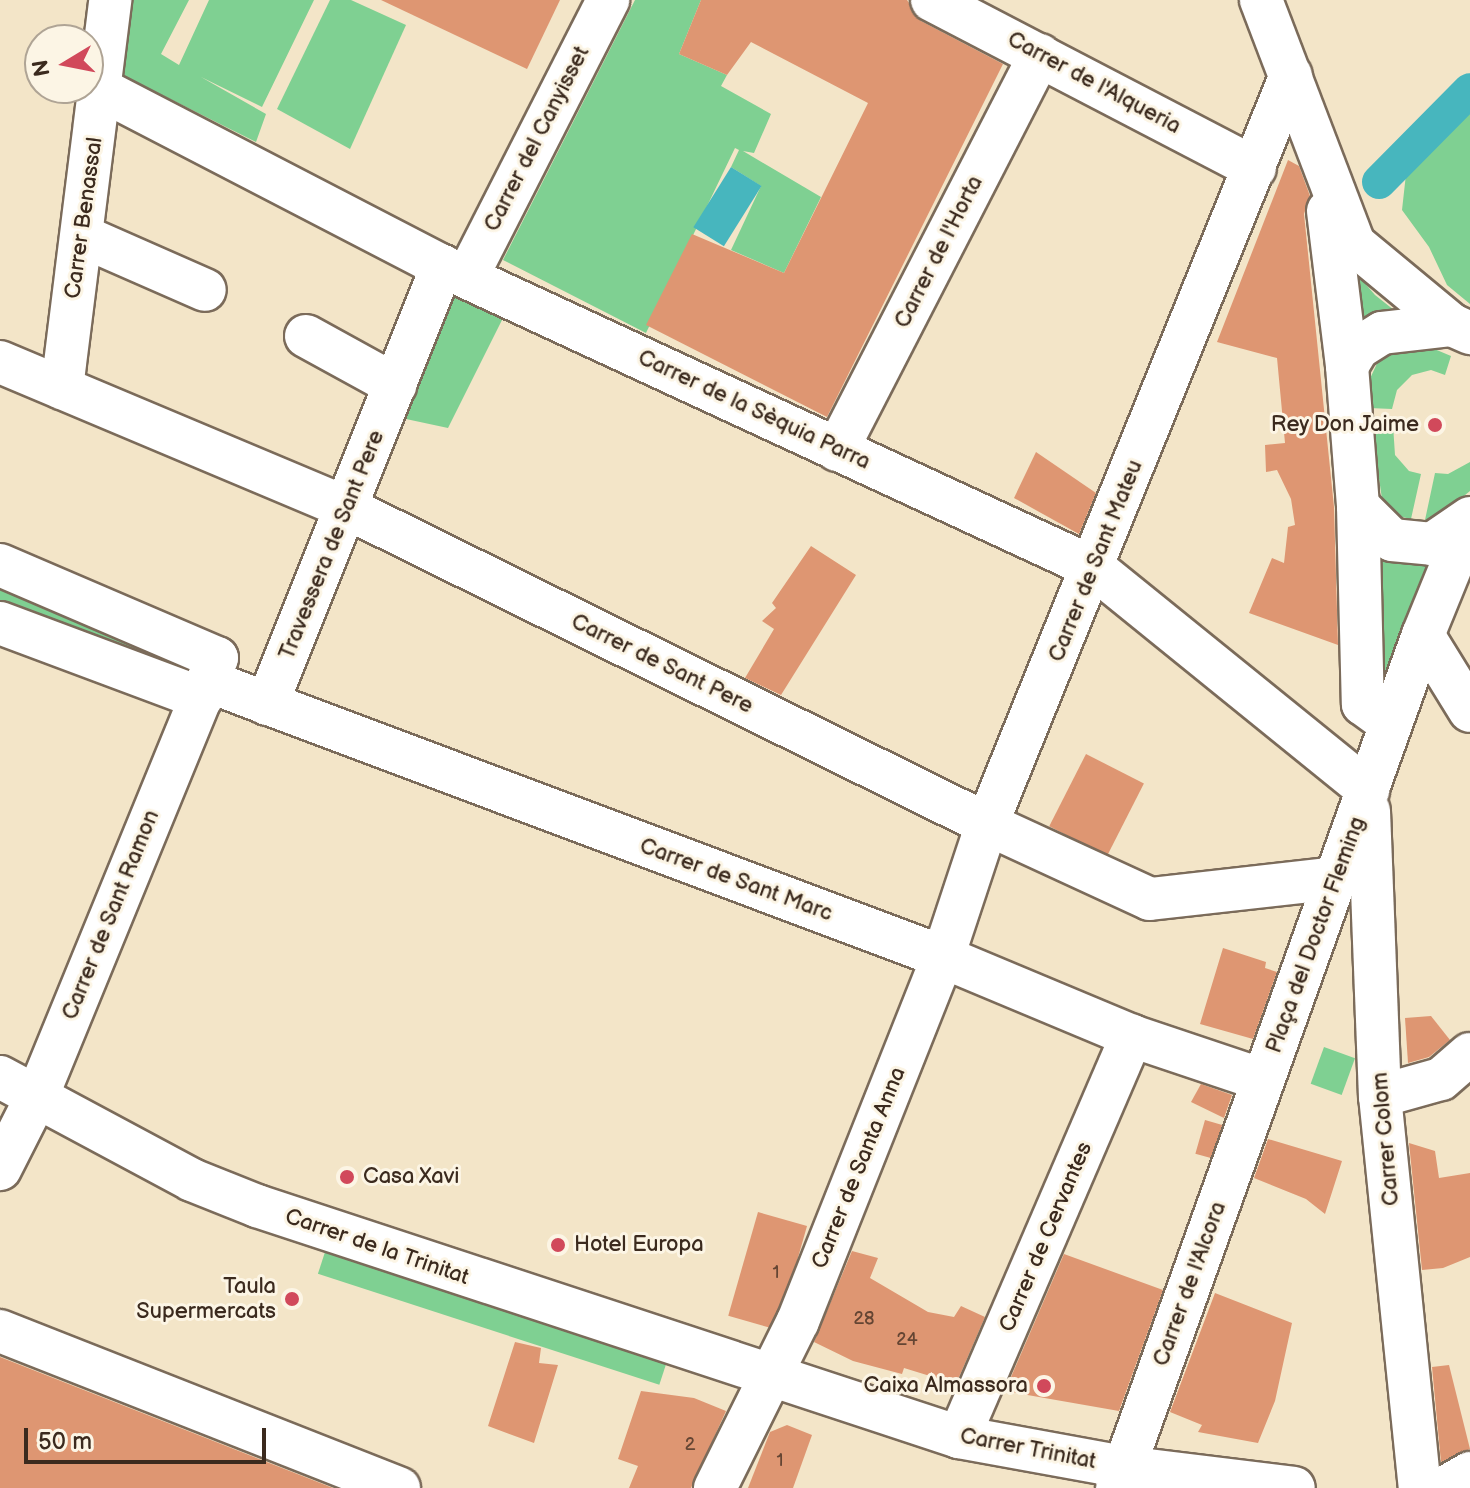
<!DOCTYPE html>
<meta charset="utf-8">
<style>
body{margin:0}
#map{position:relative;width:1470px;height:1488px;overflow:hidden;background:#f3e5c8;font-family:"Balsamiq Sans",sans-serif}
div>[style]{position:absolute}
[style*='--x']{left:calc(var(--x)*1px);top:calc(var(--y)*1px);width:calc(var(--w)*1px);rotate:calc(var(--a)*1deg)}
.green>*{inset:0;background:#7fd092;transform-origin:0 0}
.water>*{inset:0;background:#47b6be;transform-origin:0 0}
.canal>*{height:34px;margin:-17px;padding:0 17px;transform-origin:17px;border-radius:17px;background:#47b6be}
.building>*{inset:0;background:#de9672;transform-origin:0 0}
.roads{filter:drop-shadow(2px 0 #7b6b5a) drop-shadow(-2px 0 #7b6b5a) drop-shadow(0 2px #7b6b5a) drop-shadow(0 -2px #7b6b5a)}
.minor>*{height:42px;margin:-21px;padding:0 21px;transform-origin:21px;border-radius:21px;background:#fff}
.dots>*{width:22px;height:22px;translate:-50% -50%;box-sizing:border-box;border:4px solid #fcf5e5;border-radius:50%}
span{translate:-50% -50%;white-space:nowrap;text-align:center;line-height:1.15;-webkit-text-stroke:6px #fcf5e5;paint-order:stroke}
.number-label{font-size:18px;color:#644533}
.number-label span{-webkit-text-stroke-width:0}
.street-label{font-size:22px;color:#3b2a1e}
.poi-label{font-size:22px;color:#3b2a1e}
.right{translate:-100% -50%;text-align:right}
.left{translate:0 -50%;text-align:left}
.north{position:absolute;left:24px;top:24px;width:80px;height:80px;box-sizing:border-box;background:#fcf5e5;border:2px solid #afa495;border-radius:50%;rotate:260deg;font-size:22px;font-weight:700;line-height:32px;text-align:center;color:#3b2a1e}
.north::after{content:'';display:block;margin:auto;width:28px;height:36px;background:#d1495b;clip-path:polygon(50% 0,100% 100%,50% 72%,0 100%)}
.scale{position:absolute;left:24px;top:1428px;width:242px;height:36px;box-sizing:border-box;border:4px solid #3b2a1e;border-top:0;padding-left:10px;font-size:24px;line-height:28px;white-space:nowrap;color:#3b2a1e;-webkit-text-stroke:6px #fcf5e5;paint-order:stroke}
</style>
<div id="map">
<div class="green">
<i style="clip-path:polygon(130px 0,189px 0,161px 54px,179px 65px,209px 0,314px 0,262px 107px,201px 77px,266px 114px,256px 142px,122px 75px)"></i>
<i style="clip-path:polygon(330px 0,351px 0,406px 25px,350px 149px,277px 109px)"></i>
<i style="clip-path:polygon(635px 0,701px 0,679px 54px,727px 75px,721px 86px,771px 114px,754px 153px,743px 151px,821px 197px,784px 273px,731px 250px,761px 186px,731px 167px,739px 150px,735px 148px,646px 333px,503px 260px)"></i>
<i style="clip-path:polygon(1470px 99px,1470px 304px,1447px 285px,1429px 247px,1402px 210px,1407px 165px,1439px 143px)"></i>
<i style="clip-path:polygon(1339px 253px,1375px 295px,1404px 318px,1350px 340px)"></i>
<i style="clip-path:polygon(445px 296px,483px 296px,507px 310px,448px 428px,392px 416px)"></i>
<i style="clip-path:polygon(1432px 348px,1451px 356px,1445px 375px,1431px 370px,1412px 375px,1397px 390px,1392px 409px,1369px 408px,1367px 385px,1380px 357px,1391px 349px)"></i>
<i style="clip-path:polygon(1371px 423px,1393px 425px,1395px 455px,1409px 471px,1421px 474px,1411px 519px,1398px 516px,1382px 499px)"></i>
<i style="clip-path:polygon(1470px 462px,1470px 491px,1439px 516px,1425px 520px,1435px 473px,1448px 474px)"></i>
<i style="clip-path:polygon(1364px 541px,1401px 563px,1440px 565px,1377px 708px)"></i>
<i style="clip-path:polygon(0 578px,195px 664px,187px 674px,0 601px)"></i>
<i style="left:1324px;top:1047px;width:33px;height:39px;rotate:20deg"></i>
<i style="left:325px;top:1252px;width:359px;height:23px;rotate:18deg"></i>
</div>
<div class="water">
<i style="left:731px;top:167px;width:36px;height:71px;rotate:32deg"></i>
</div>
<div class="canal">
<i style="--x:1379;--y:182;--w:129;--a:-45.3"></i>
</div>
<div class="building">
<i style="clip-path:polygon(381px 0,560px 0,527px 69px)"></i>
<i style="clip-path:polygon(701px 0,907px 0,921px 21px,1003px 64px,827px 417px,646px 325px,692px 234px,784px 273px,868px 103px,751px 42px,727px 75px,679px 54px)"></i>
<i style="clip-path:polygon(1288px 160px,1299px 166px,1310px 196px,1304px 214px,1334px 507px,1338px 645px,1249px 613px,1272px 558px,1284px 563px,1288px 527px,1295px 525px,1291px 499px,1277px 470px,1266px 472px,1265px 445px,1285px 443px,1277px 358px,1217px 342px)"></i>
<i style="clip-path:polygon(1036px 452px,1096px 493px,1079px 534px,1014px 498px)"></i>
<i style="clip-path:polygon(811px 546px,856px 575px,781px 695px,745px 678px,774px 629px,762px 621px,776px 608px,772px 603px)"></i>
<i style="left:1086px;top:754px;width:65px;height:81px;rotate:27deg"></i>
<i style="clip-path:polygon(1223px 948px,1266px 962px,1265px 968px,1277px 972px,1253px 1039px,1200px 1024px)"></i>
<i style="clip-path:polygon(1431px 1016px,1450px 1040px,1429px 1057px,1408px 1063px,1405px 1018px)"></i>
<i style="clip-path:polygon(1201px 1084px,1232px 1095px,1224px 1118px,1191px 1102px)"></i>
<i style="left:1205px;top:1120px;width:18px;height:35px;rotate:16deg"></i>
<i style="clip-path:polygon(1268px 1139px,1342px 1161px,1325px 1214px,1306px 1199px,1254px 1178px)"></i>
<i style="clip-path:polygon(1409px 1143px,1435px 1151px,1439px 1178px,1470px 1173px,1470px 1257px,1443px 1268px,1422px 1270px)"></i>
<i style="left:758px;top:1212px;width:51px;height:108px;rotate:16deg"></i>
<i style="clip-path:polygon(852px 1251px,878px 1258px,870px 1278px,928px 1312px,954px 1317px,961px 1306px,985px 1317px,956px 1384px,904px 1368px,902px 1374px,853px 1361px,814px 1342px)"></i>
<i style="clip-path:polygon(1064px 1254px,1163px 1290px,1119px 1411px,1005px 1391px)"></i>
<i style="clip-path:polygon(1215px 1293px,1292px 1323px,1275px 1401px,1258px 1443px,1198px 1432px,1202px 1425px,1170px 1412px)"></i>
<i style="clip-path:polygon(515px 1342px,541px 1348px,539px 1363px,558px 1365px,534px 1443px,488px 1426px)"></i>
<i style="clip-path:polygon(0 1357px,333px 1488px,0 1488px)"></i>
<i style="clip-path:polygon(1449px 1365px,1470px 1449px,1441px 1462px,1432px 1367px)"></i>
<i style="clip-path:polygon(641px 1391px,694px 1398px,726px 1411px,691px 1488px,629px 1488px,638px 1466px,618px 1459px)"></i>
<i style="clip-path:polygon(787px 1425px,812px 1435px,793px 1488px,748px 1488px,770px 1432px)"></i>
</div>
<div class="roads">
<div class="minor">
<i style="--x:932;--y:0;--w:364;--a:27.5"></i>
<i style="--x:1261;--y:0;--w:261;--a:69.1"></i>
<i style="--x:1354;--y:244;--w:127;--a:39.6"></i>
<i style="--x:1452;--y:325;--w:20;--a:24"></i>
<i style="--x:102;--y:90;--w:383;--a:27.4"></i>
<i style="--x:442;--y:266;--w:719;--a:24.85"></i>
<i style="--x:1094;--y:568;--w:353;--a:39"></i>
<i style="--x:1328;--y:211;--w:156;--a:83"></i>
<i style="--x:82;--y:236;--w:134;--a:23.7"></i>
<i style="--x:467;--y:277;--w:311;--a:-63"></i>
<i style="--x:1452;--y:325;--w:70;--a:173.5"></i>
<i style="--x:1382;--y:333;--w:28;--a:148"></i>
<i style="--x:1358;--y:348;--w:21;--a:121"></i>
<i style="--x:1347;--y:366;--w:140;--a:85.5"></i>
<i style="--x:1358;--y:506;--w:48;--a:45"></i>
<i style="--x:1392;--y:540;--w:40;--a:5.7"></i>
<i style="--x:1432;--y:544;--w:46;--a:-34.4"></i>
<i style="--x:306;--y:336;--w:102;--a:28.8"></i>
<i style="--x:0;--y:362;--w:379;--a:22.8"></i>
<i style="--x:349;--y:509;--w:712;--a:26.28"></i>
<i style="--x:987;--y:824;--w:179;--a:24.7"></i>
<i style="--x:1150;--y:899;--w:187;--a:-6.4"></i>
<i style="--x:62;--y:388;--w:391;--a:-82.9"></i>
<i style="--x:837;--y:450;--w:444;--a:-62.8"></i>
<i style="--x:1358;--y:506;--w:198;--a:88.6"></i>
<i style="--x:1363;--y:704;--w:34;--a:36"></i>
<i style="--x:0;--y:565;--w:236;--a:23.2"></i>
<i style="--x:217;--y:658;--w:474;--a:112.3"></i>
<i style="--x:37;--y:1096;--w:82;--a:116.9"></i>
<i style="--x:0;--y:623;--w:215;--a:20.5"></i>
<i style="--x:1423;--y:635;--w:89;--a:58.3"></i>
<i style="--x:208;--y:681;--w:785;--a:20.58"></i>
<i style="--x:943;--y:957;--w:205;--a:22.7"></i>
<i style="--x:1132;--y:1036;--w:138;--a:18.6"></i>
<i style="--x:267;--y:704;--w:472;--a:-68.2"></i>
<i style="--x:1369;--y:811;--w:285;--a:87.8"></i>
<i style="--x:1380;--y:1096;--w:394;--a:84.2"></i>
<i style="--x:0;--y:1077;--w:218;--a:28.2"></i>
<i style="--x:192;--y:1180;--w:70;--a:21.8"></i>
<i style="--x:257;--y:1206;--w:739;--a:18.21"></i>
<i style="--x:959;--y:1437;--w:168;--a:10.3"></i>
<i style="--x:1124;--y:1467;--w:171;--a:7"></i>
<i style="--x:1380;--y:1096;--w:63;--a:-15.6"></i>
<i style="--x:1441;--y:1079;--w:38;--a:-41"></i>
<i style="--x:0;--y:1331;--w:429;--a:21.5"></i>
<i style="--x:959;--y:1437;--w:437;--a:-66.7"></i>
<i style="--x:715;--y:1488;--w:186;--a:-63.6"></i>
<i style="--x:798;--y:1321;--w:392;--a:-68.3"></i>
<i style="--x:943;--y:957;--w:140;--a:-71.7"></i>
<i style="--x:987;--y:824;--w:808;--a:-67.91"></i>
<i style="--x:1117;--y:1488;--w:906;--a:-70.27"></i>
<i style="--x:1423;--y:635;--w:124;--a:-67.8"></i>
<i style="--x:1444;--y:1488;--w:30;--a:-30"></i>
</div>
</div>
<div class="dots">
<i style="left:1435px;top:425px;background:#d1495b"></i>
<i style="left:347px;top:1177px;background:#d1495b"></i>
<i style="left:558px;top:1245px;background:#d1495b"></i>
<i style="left:292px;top:1299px;background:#d1495b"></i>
<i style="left:1044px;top:1386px;background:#d1495b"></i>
</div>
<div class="number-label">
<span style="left:776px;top:1273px">1</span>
<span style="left:864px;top:1319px">28</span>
<span style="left:907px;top:1340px">24</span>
<span style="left:690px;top:1445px">2</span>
<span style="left:780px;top:1461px">1</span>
</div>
<div class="street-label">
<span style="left:1094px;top:83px;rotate:28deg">Carrer de l'Alqueria</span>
<span style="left:537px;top:139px;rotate:-63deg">Carrer del Canyisset</span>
<span style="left:84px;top:218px;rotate:-82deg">Carrer Benassal</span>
<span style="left:939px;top:252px;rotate:-63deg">Carrer de l'Horta</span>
<span style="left:754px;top:410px;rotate:25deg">Carrer de la Sèquia Parra</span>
<span style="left:332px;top:545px;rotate:-68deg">Travessera de Sant Pere</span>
<span style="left:1096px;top:561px;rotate:-68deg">Carrer de Sant Mateu</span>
<span style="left:662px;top:664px;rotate:26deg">Carrer de Sant Pere</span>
<span style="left:736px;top:880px;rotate:20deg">Carrer de Sant Marc</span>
<span style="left:111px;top:915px;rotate:-68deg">Carrer de Sant Ramon</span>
<span style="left:1316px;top:935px;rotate:-70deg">Plaça del Doctor Fleming</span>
<span style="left:1386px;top:1139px;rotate:-95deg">Carrer Colom</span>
<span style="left:859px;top:1168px;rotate:-68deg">Carrer de Santa Anna</span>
<span style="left:1046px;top:1237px;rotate:-67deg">Carrer de Cervantes</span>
<span style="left:377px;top:1247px;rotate:19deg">Carrer de la Trinitat</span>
<span style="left:1190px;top:1284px;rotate:-70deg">Carrer de l'Alcora</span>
<span style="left:1028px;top:1449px;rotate:11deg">Carrer Trinitat</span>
</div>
<div class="poi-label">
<span class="right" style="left:1419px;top:425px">Rey Don Jaime</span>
<span class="left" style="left:363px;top:1177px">Casa Xavi</span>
<span class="left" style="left:574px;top:1245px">Hotel Europa</span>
<span class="right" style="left:276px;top:1299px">Taula<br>Supermercats</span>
<span class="right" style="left:1028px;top:1386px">Caixa Almassora</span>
</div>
<div class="north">N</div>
<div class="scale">50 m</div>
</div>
